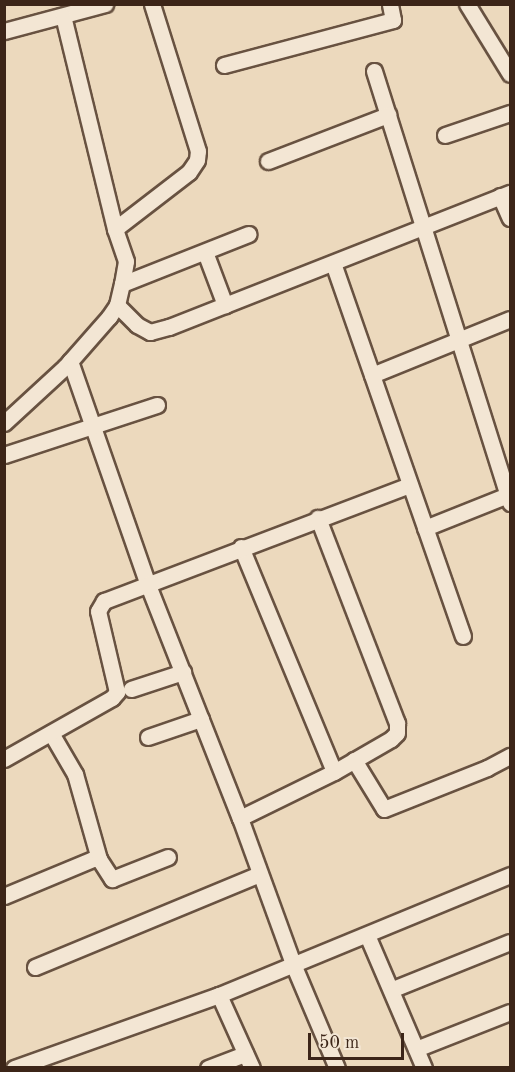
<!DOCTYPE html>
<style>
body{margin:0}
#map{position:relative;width:515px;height:1072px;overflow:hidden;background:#ecd9bd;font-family:"Old Standard TT",serif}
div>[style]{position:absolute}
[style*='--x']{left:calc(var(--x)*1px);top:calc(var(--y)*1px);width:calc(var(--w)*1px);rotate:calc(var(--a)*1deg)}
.roads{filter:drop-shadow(2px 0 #685241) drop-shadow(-2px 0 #685241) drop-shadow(0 2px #685241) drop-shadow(0 -2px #685241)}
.minor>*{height:15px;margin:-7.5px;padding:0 7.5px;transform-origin:7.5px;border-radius:7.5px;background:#f3e6d4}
span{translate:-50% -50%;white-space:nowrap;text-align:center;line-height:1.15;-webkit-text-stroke:4.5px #f3e6d4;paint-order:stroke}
.frame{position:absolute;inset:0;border:6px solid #3c2518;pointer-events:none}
.scale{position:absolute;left:308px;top:1033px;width:96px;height:27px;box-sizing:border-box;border:3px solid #3c2518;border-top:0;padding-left:8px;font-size:18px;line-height:21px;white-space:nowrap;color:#3c2518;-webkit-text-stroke:4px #f3e6d4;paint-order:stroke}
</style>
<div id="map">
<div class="roads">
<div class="minor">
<i style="--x:467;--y:4;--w:82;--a:58.4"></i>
<i style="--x:4;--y:31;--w:105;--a:-15"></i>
<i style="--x:224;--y:65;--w:175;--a:-14.9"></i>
<i style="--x:393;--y:20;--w:16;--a:-101"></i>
<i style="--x:374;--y:71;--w:453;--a:72.5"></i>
<i style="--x:445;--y:135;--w:69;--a:-18.7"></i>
<i style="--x:268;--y:161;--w:129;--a:-21"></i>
<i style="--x:500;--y:196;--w:24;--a:66"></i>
<i style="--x:115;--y:229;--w:93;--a:-37.6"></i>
<i style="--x:189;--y:172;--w:14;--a:-56"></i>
<i style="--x:197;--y:160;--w:9;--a:-84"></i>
<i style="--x:198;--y:151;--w:154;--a:-107.4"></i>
<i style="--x:205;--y:252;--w:57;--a:69.3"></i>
<i style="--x:333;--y:263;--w:395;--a:70.8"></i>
<i style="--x:122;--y:284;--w:136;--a:-21.6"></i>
<i style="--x:117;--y:305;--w:28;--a:45"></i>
<i style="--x:137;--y:325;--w:15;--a:28"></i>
<i style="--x:150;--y:332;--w:20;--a:-15"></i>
<i style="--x:169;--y:327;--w:366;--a:-21.5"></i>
<i style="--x:70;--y:361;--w:237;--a:70.8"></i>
<i style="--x:148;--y:585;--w:251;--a:68.5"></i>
<i style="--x:240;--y:818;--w:155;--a:70"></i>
<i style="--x:293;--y:964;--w:113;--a:67.1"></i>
<i style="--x:372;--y:375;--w:149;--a:-22.1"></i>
<i style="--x:4;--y:423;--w:83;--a:-42.6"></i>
<i style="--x:65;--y:367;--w:67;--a:-48.7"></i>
<i style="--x:109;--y:317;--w:14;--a:-56"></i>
<i style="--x:117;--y:305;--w:22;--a:-77"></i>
<i style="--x:122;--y:284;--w:23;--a:-80"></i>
<i style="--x:126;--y:261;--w:34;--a:-109"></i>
<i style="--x:115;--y:229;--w:219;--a:-103.7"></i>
<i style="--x:4;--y:455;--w:161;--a:-18.1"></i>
<i style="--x:425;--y:528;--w:89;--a:-21.7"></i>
<i style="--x:241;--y:547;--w:243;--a:67.5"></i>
<i style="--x:131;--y:689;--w:55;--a:-18.1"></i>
<i style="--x:51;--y:733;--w:48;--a:59.7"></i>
<i style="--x:75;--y:774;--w:88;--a:74.2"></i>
<i style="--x:148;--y:737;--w:56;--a:-18.8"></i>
<i style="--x:4;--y:759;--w:124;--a:-29.5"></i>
<i style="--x:112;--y:698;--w:8;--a:-50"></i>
<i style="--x:117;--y:692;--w:83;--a:-103.2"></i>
<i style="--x:98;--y:611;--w:12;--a:-59"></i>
<i style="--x:104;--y:601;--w:327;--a:-20.8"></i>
<i style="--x:354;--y:760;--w:57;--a:58.5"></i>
<i style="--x:384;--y:809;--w:111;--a:-21.7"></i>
<i style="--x:487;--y:768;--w:26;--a:-28"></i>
<i style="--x:240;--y:818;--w:105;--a:-26.1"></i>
<i style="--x:334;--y:772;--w:66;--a:-30.1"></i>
<i style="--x:391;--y:739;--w:8;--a:-45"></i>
<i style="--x:397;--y:733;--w:10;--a:-90"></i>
<i style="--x:397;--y:723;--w:220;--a:-111.1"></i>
<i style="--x:4;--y:896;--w:96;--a:-22.6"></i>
<i style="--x:93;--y:859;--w:6;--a:0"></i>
<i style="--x:99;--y:859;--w:24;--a:57"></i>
<i style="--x:112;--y:879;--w:60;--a:-21.4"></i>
<i style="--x:367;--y:935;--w:145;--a:66.8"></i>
<i style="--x:35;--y:967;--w:243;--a:-22.5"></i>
<i style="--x:393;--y:989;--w:126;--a:-21.9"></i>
<i style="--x:219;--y:995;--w:80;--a:65.7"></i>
<i style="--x:416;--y:1049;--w:101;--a:-21.5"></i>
<i style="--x:14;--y:1068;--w:218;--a:-19.6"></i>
<i style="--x:219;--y:995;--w:315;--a:-22.4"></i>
<i style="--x:208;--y:1068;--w:40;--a:-21"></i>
</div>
</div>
<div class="frame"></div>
<div class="scale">50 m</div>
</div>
